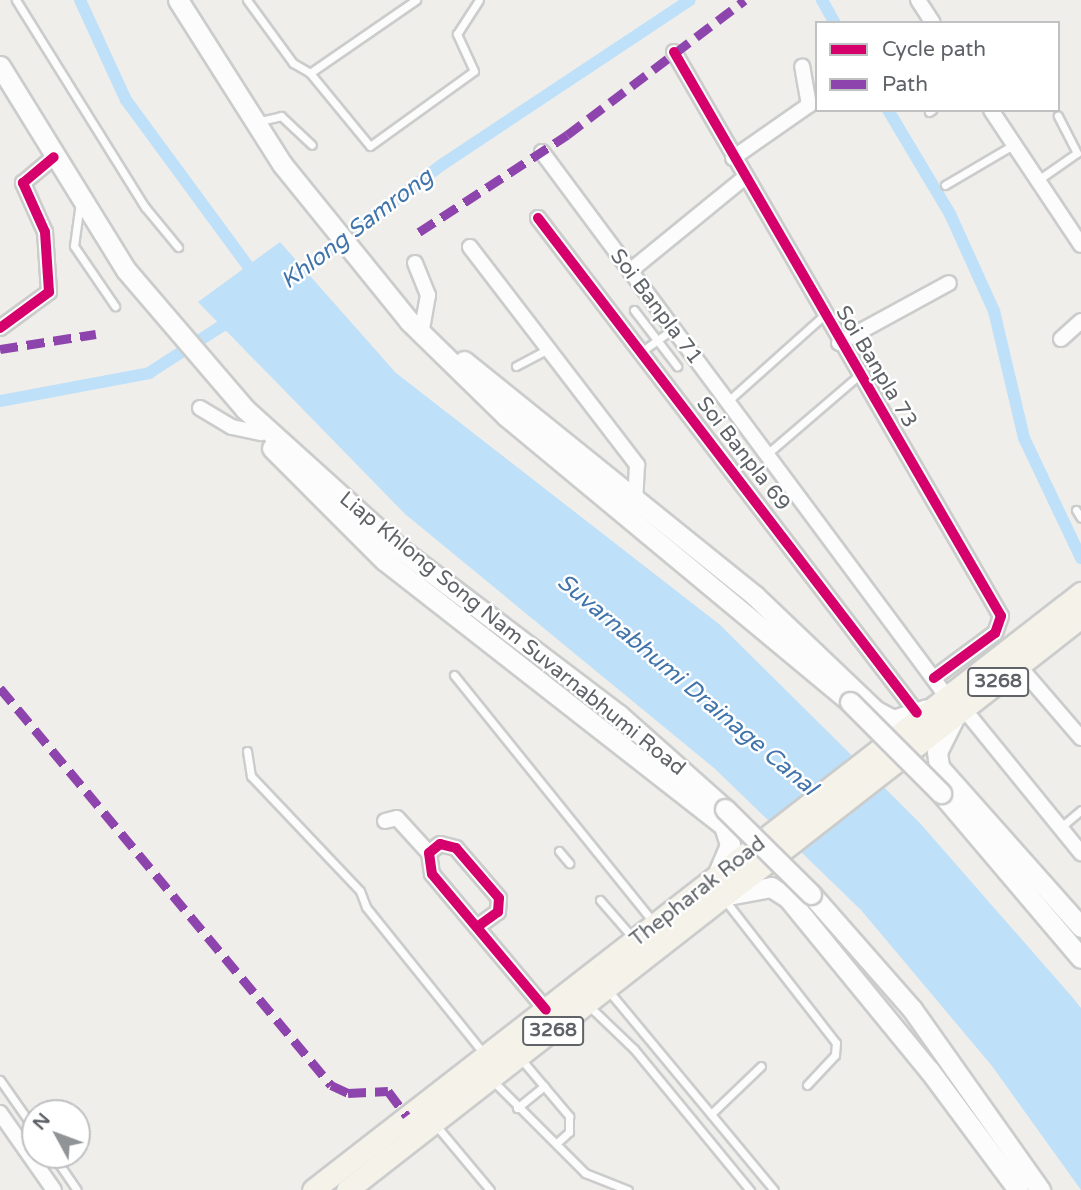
<!DOCTYPE html>
<style>
body{margin:0}
#map{position:relative;width:1081px;height:1190px;overflow:hidden;background:#efeeea;font-family:"Varela Round",sans-serif}
div>[style]{position:absolute}
[style*='--x']{left:calc(var(--x)*1px);top:calc(var(--y)*1px);width:calc(var(--w)*1px);rotate:calc(var(--a)*1deg)}
.water>*{inset:0;background:#bfe0f9}
.canal>*{height:12px;margin:-6px;padding:0 6px;transform-origin:6px;border-radius:6px;background:#bfe0f9}
.roads{filter:drop-shadow(2px 0 #cbcccc) drop-shadow(-2px 0 #cbcccc) drop-shadow(0 2px #cbcccc) drop-shadow(0 -2px #cbcccc)}
.service>*{height:7px;margin:-3.5px;padding:0 3.5px;transform-origin:3.5px;border-radius:3.5px;background:#fdfcfc}
.minor>*{height:14px;margin:-7px;padding:0 7px;transform-origin:7px;border-radius:7px;background:#fdfcfc}
.secondary>*{height:19px;margin:-9.5px;padding:0 9.5px;transform-origin:9.5px;border-radius:9.5px;background:#fdfcfc}
.primary>*{height:21px;margin:-10.5px;padding:0 10.5px;transform-origin:10.5px;border-radius:10.5px;background:#f4f2e9}
.bridges{filter:drop-shadow(2px 0 #cacacb) drop-shadow(-2px 0 #cacacb) drop-shadow(0 2px #cacacb) drop-shadow(0 -2px #cacacb)}
.secondary-bridge>*{height:19px;margin:-9.5px;padding:0 9.5px;transform-origin:9.5px;border-radius:9.5px;background:#fdfcfc}
.quiet>*{height:9px;margin-top:-4.5px;transform-origin:0;background:repeating-linear-gradient(90deg,#8e44ad 0 18px,transparent 0 27px)}
.cycleway>*{height:10px;margin:-5px;padding:0 5px;transform-origin:5px;border-radius:5px;background:#d6006c}
span{translate:-50% -50%;white-space:nowrap;text-align:center;line-height:1.15;-webkit-text-stroke:5px #fff;paint-order:stroke}
.shield-label span{padding:2px 5px;background:#fff;border:2px solid;border-radius:5px;-webkit-text-stroke-width:0}
.shield-label{font-size:19px;color:#5f6368;font-weight:700}
.street-label{font-size:21px;color:#5f6368}
.water-label{font-size:23px;color:#4174aa;font-style:italic}
.legend{position:absolute;left:815px;top:21px;width:245px;height:91px;box-sizing:border-box;background:#fff;border:2px solid #bfc1c3;margin:0;padding:9px 12px;list-style:none;font-size:21px;color:#5f6368}
.legend li{display:flex;align-items:center;gap:14px;height:35px}
.legend b{width:35px;border:2px solid #bfc1c3}
.north{position:absolute;left:21px;top:1099px;width:70px;height:70px;box-sizing:border-box;background:#fff;border:2px solid #bfc1c3;border-radius:50%;rotate:311deg;font-size:19px;font-weight:700;line-height:28px;text-align:center;color:#5f6368}
.north::after{content:'';display:block;margin:auto;width:24px;height:32px;background:#919496;clip-path:polygon(50% 0,100% 100%,50% 72%,0 100%)}
</style>
<div id="map">
<div class="water">
<i style="clip-path:polygon(280px 242px,396px 373px,719px 624px,919px 822px,1073px 998px,1081px 1008px,1081px 1190px,992px 1066px,861px 910px,714px 768px,405px 514px,198px 302px)"></i>
</div>
<div class="canal">
<i style="--x:80;--y:0;--w:110;--a:65.3"></i>
<i style="--x:126;--y:100;--w:220;--a:53.7"></i>
<i style="--x:822;--y:0;--w:26;--a:61"></i>
<i style="--x:888;--y:110;--w:121;--a:59.2"></i>
<i style="--x:950;--y:214;--w:107;--a:65.6"></i>
<i style="--x:994;--y:311;--w:130;--a:76.7"></i>
<i style="--x:1024;--y:438;--w:133;--a:64.6"></i>
<i style="--x:292;--y:278;--w:189;--a:-37.1"></i>
<i style="--x:443;--y:164;--w:296;--a:-33.6"></i>
<i style="--x:0;--y:401;--w:152;--a:-10.6"></i>
<i style="--x:149;--y:373;--w:101;--a:-32.9"></i>
</div>
<div class="roads">
<div class="service">
<i style="--x:16;--y:0;--w:244;--a:58.1"></i>
<i style="--x:145;--y:207;--w:52;--a:50.5"></i>
<i style="--x:247;--y:0;--w:78;--a:53.9"></i>
<i style="--x:293;--y:63;--w:20;--a:30"></i>
<i style="--x:310;--y:73;--w:94;--a:50.6"></i>
<i style="--x:370;--y:146;--w:128;--a:-35.8"></i>
<i style="--x:474;--y:71;--w:41;--a:-114.7"></i>
<i style="--x:457;--y:34;--w:40;--a:-57.1"></i>
<i style="--x:310;--y:73;--w:129;--a:-34.6"></i>
<i style="--x:929;--y:112;--w:4;--a:-34"></i>
<i style="--x:256;--y:122;--w:26;--a:-13"></i>
<i style="--x:281;--y:116;--w:42;--a:43.1"></i>
<i style="--x:1038;--y:180;--w:47;--a:-34.7"></i>
<i style="--x:1077;--y:153;--w:42;--a:-117.2"></i>
<i style="--x:945;--y:185;--w:79;--a:-30.5"></i>
<i style="--x:80;--y:202;--w:44;--a:97.8"></i>
<i style="--x:74;--y:246;--w:73;--a:55.7"></i>
<i style="--x:634;--y:310;--w:71;--a:52.5"></i>
<i style="--x:641;--y:352;--w:39;--a:-36"></i>
<i style="--x:516;--y:366;--w:34;--a:-28"></i>
<i style="--x:728;--y:401;--w:127;--a:-41.8"></i>
<i style="--x:767;--y:454;--w:120;--a:-40.6"></i>
<i style="--x:1076;--y:510;--w:9;--a:58"></i>
<i style="--x:454;--y:675;--w:317;--a:51.1"></i>
<i style="--x:247;--y:751;--w:25;--a:81"></i>
<i style="--x:251;--y:776;--w:158;--a:46.5"></i>
<i style="--x:360;--y:891;--w:17;--a:69"></i>
<i style="--x:366;--y:907;--w:190;--a:51.2"></i>
<i style="--x:1061;--y:827;--w:26;--a:-40"></i>
<i style="--x:559;--y:851;--w:16;--a:50"></i>
<i style="--x:724;--y:899;--w:182;--a:52.1"></i>
<i style="--x:836;--y:1043;--w:12;--a:95"></i>
<i style="--x:835;--y:1055;--w:41;--a:133"></i>
<i style="--x:600;--y:900;--w:50;--a:49"></i>
<i style="--x:607;--y:989;--w:261;--a:50.3"></i>
<i style="--x:587;--y:1004;--w:65;--a:43.8"></i>
<i style="--x:634;--y:1049;--w:183;--a:50.6"></i>
<i style="--x:521;--y:1059;--w:75;--a:49.9"></i>
<i style="--x:569;--y:1116;--w:16;--a:90"></i>
<i style="--x:569;--y:1132;--w:13;--a:138"></i>
<i style="--x:491;--y:1079;--w:133;--a:45"></i>
<i style="--x:585;--y:1173;--w:46;--a:21.6"></i>
<i style="--x:0;--y:1080;--w:61;--a:55"></i>
<i style="--x:517;--y:1108;--w:35;--a:-39"></i>
<i style="--x:711;--y:1114;--w:69;--a:-43.8"></i>
<i style="--x:434;--y:1123;--w:87;--a:50.1"></i>
<i style="--x:53;--y:1155;--w:42;--a:55.6"></i>
</div>
<div class="minor">
<i style="--x:918;--y:0;--w:27;--a:57"></i>
<i style="--x:674;--y:52;--w:652;--a:59.9"></i>
<i style="--x:1001;--y:616;--w:18;--a:109"></i>
<i style="--x:995;--y:633;--w:76;--a:143.6"></i>
<i style="--x:991;--y:110;--w:162;--a:56.3"></i>
<i style="--x:542;--y:152;--w:679;--a:53.38"></i>
<i style="--x:733;--y:158;--w:93;--a:-34.9"></i>
<i style="--x:809;--y:105;--w:39;--a:-100"></i>
<i style="--x:538;--y:218;--w:623;--a:52.56"></i>
<i style="--x:470;--y:247;--w:275;--a:52.5"></i>
<i style="--x:637;--y:465;--w:34;--a:93"></i>
<i style="--x:415;--y:263;--w:35;--a:68"></i>
<i style="--x:428;--y:295;--w:36;--a:100"></i>
<i style="--x:630;--y:271;--w:147;--a:-39.2"></i>
<i style="--x:0;--y:328;--w:61;--a:-36.3"></i>
<i style="--x:49;--y:292;--w:60;--a:-93.8"></i>
<i style="--x:45;--y:232;--w:54;--a:-114.2"></i>
<i style="--x:23;--y:183;--w:40;--a:-40"></i>
<i style="--x:1061;--y:339;--w:27;--a:-42"></i>
<i style="--x:839;--y:343;--w:125;--a:-28.6"></i>
<i style="--x:200;--y:408;--w:37;--a:31"></i>
<i style="--x:232;--y:427;--w:30;--a:12"></i>
<i style="--x:1019;--y:666;--w:95;--a:49.3"></i>
<i style="--x:964;--y:709;--w:186;--a:50.9"></i>
<i style="--x:385;--y:821;--w:12;--a:-14"></i>
<i style="--x:397;--y:818;--w:47;--a:47.6"></i>
<i style="--x:477;--y:927;--w:26;--a:-36"></i>
<i style="--x:498;--y:912;--w:14;--a:-86"></i>
<i style="--x:499;--y:898;--w:66;--a:-130.7"></i>
<i style="--x:456;--y:848;--w:16;--a:-166"></i>
<i style="--x:440;--y:844;--w:14;--a:141"></i>
<i style="--x:429;--y:853;--w:21;--a:82"></i>
<i style="--x:432;--y:874;--w:177;--a:50"></i>
<i style="--x:0;--y:1113;--w:94;--a:55"></i>
</div>
<div class="secondary">
<i style="--x:178;--y:0;--w:194;--a:57.6"></i>
<i style="--x:282;--y:164;--w:202;--a:51"></i>
<i style="--x:409;--y:321;--w:136;--a:44.4"></i>
<i style="--x:506;--y:416;--w:447;--a:39.7"></i>
<i style="--x:0;--y:66;--w:240;--a:58.3"></i>
<i style="--x:126;--y:270;--w:183;--a:49.4"></i>
<i style="--x:245;--y:409;--w:207;--a:42.1"></i>
<i style="--x:399;--y:548;--w:276;--a:37.2"></i>
<i style="--x:619;--y:715;--w:142;--a:41.6"></i>
<i style="--x:464;--y:361;--w:373;--a:38.9"></i>
<i style="--x:754;--y:595;--w:168;--a:43.6"></i>
<i style="--x:876;--y:711;--w:19;--a:28"></i>
<i style="--x:893;--y:720;--w:35;--a:-18"></i>
<i style="--x:272;--y:448;--w:158;--a:45"></i>
<i style="--x:384;--y:560;--w:432;--a:38"></i>
<i style="--x:724;--y:826;--w:20;--a:72"></i>
<i style="--x:730;--y:845;--w:34;--a:113"></i>
<i style="--x:956;--y:714;--w:42;--a:116.6"></i>
<i style="--x:937;--y:752;--w:15;--a:82"></i>
<i style="--x:939;--y:767;--w:214;--a:48.4"></i>
<i style="--x:941;--y:793;--w:216;--a:49.7"></i>
<i style="--x:811;--y:894;--w:153;--a:48.7"></i>
<i style="--x:912;--y:1009;--w:222;--a:54.7"></i>
<i style="--x:728;--y:895;--w:44;--a:-10.5"></i>
<i style="--x:771;--y:887;--w:20;--a:33"></i>
<i style="--x:788;--y:898;--w:222;--a:50.7"></i>
<i style="--x:929;--y:1070;--w:149;--a:53.4"></i>
</div>
<div class="primary">
<i style="--x:313;--y:1190;--w:973;--a:-37.86"></i>
<i style="--x:347;--y:1190;--w:931;--a:-37.98"></i>
</div>
</div>
<div class="bridges">
<div class="secondary-bridge">
<i style="--x:850;--y:702;--w:129;--a:45"></i>
<i style="--x:725;--y:809;--w:121;--a:44.7"></i>
</div>
</div>
<div class="quiet">
<i style="--x:419;--y:232;--w:177;--a:-33.2"></i>
<i style="--x:567;--y:135;--w:223;--a:-37.2"></i>
<i style="--x:0;--y:349;--w:97;--a:-8.9"></i>
<i style="--x:0;--y:688;--w:517;--a:50.18"></i>
<i style="--x:331;--y:1085;--w:19;--a:25"></i>
<i style="--x:348;--y:1093;--w:40;--a:-2.9"></i>
<i style="--x:388;--y:1091;--w:31;--a:53"></i>
</div>
<div class="cycleway">
<i style="--x:674;--y:52;--w:652;--a:59.9"></i>
<i style="--x:1001;--y:616;--w:18;--a:109"></i>
<i style="--x:995;--y:633;--w:76;--a:143.6"></i>
<i style="--x:538;--y:218;--w:623;--a:52.56"></i>
<i style="--x:0;--y:328;--w:61;--a:-36.3"></i>
<i style="--x:49;--y:292;--w:60;--a:-93.8"></i>
<i style="--x:45;--y:232;--w:54;--a:-114.2"></i>
<i style="--x:23;--y:183;--w:40;--a:-40"></i>
<i style="--x:477;--y:927;--w:26;--a:-36"></i>
<i style="--x:498;--y:912;--w:14;--a:-86"></i>
<i style="--x:499;--y:898;--w:66;--a:-130.7"></i>
<i style="--x:456;--y:848;--w:16;--a:-166"></i>
<i style="--x:440;--y:844;--w:14;--a:141"></i>
<i style="--x:429;--y:853;--w:21;--a:82"></i>
<i style="--x:432;--y:874;--w:177;--a:50"></i>
</div>
<div class="shield-label">
<span style="left:998px;top:682px">3268</span>
<span style="left:553px;top:1031px">3268</span>
</div>
<div class="street-label">
<span style="left:656px;top:307px;rotate:53deg">Soi Banpla 71</span>
<span style="left:876px;top:367px;rotate:59deg">Soi Banpla 73</span>
<span style="left:743px;top:454px;rotate:52deg">Soi Banpla 69</span>
<span style="left:512px;top:634px;rotate:39deg">Liap Khlong Song Nam Suvarnabhumi Road</span>
<span style="left:698px;top:892px;rotate:-38deg">Thepharak Road</span>
</div>
<div class="water-label">
<span style="left:357px;top:229px;rotate:-37deg">Khlong Samrong</span>
<span style="left:687px;top:685px;rotate:40deg">Suvarnabhumi Drainage Canal</span>
</div>
<ul class="legend">
<li><b style="height:9px;background:#d6006c"></b>Cycle path</li>
<li><b style="height:9px;background:#8e44ad"></b>Path</li>
</ul>
<div class="north">N</div>
</div>
